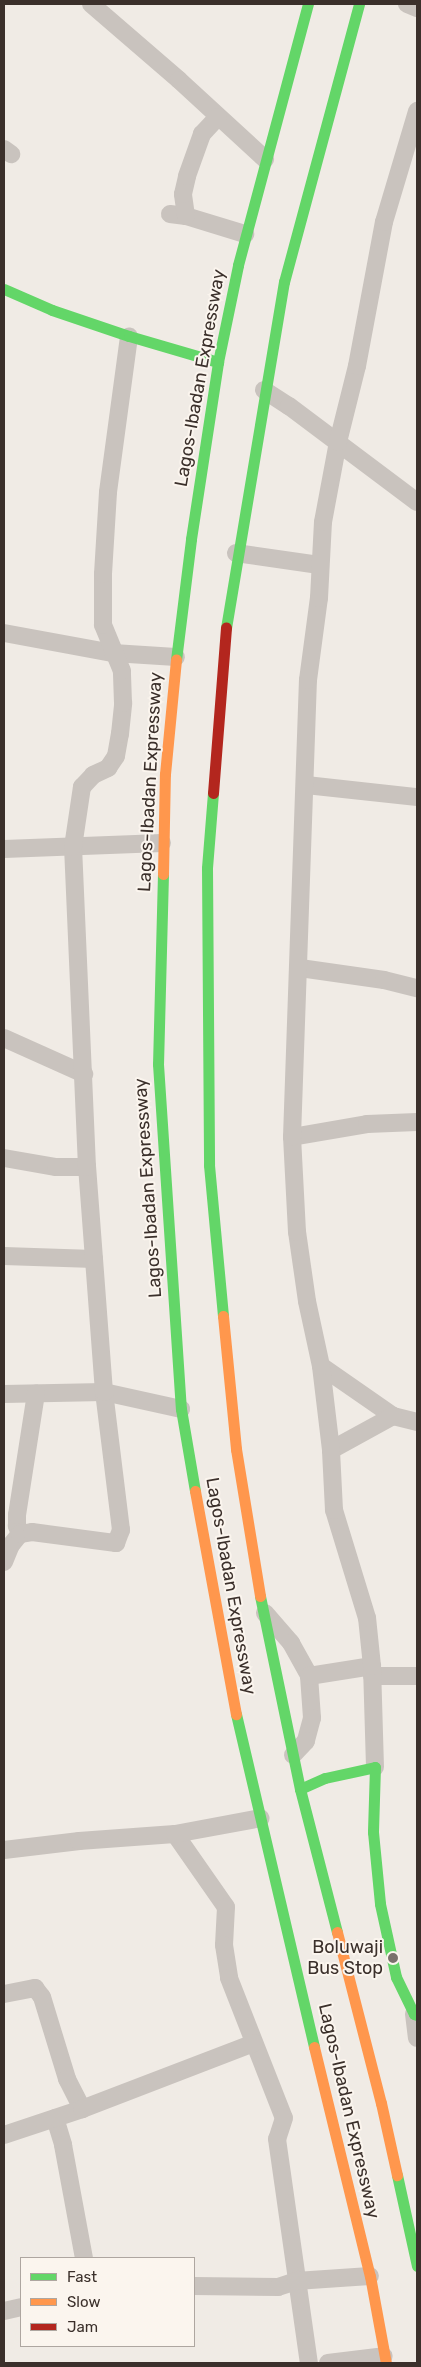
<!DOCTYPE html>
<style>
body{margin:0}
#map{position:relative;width:421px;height:2367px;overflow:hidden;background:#f0ebe5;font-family:Rubik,sans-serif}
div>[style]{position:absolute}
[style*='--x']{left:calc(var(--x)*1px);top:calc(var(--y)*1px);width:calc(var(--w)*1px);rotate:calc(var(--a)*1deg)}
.street>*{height:18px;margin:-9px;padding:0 9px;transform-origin:9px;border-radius:9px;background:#c9c3be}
.fast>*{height:11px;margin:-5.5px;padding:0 5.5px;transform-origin:5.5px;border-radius:5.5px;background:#63d668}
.slow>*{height:11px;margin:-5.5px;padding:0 5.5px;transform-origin:5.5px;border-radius:5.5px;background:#ff974d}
.jam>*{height:11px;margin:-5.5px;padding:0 5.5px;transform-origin:5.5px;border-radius:5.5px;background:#b3261e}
.dots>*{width:14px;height:14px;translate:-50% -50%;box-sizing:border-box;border:2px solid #fbf5ee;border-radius:50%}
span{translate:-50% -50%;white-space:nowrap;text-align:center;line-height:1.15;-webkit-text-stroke:4px #fbf5ee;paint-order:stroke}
.street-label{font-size:18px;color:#3b302b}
.poi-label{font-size:18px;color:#3b302b}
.right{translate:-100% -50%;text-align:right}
.frame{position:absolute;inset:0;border:5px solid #3b302b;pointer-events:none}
.legend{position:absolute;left:20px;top:2257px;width:175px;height:90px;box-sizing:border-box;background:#fbf5ee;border:1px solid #aea6a0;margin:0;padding:6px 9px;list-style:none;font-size:15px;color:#3b302b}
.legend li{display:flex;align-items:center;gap:10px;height:25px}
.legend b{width:25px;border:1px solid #aea6a0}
</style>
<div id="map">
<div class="street">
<i style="--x:91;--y:4;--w:116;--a:40.8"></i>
<i style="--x:179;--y:80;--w:117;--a:42.6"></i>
<i style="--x:407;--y:4;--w:11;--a:22"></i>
<i style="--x:4;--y:149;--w:9;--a:36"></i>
<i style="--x:170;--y:214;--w:16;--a:7"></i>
<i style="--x:186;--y:216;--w:62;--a:17"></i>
<i style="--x:186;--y:216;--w:22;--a:-98"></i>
<i style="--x:183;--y:194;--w:18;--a:-77"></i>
<i style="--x:187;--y:176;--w:45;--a:-70.3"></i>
<i style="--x:202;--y:134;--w:23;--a:-47"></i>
<i style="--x:264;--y:390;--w:30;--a:33"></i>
<i style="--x:289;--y:406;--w:160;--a:36.9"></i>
<i style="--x:236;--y:553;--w:84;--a:8.2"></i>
<i style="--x:4;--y:633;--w:111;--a:10.4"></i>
<i style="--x:113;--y:653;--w:63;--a:3.6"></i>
<i style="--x:306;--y:785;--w:112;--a:6.2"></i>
<i style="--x:4;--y:849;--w:158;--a:-2.2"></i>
<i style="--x:300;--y:968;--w:85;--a:8.1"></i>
<i style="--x:384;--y:980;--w:34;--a:14"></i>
<i style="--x:4;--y:1038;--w:88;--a:24.2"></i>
<i style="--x:292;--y:1137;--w:76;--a:-9.8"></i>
<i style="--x:367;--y:1124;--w:50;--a:-2.3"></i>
<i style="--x:4;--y:1158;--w:53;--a:9.8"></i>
<i style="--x:56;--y:1167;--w:31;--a:0"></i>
<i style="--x:4;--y:1256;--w:90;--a:1.9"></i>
<i style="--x:321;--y:1366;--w:88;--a:34.8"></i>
<i style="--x:393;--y:1416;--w:25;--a:14"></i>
<i style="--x:4;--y:1394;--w:100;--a:-1.1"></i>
<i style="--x:104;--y:1392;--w:79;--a:12.4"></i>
<i style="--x:331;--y:1450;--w:71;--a:-28.7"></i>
<i style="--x:20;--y:1534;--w:9;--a:-111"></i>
<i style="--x:17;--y:1526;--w:11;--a:-90"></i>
<i style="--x:17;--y:1515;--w:123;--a:-81.1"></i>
<i style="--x:4;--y:1562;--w:18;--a:-68"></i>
<i style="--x:11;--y:1545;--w:14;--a:-51"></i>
<i style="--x:20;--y:1534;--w:12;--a:-9"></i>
<i style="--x:32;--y:1532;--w:85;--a:7.5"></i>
<i style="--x:116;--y:1543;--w:14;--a:-69"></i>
<i style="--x:121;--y:1530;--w:139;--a:-97"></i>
<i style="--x:104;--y:1392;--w:226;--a:-94.3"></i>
<i style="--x:87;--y:1167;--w:320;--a:-92.5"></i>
<i style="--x:73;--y:847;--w:61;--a:-81.5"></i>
<i style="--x:82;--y:787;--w:16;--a:-47"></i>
<i style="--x:93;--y:775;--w:17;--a:-25"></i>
<i style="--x:108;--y:768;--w:14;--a:-56"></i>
<i style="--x:116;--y:756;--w:22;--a:-80"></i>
<i style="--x:120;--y:734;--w:31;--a:-84"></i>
<i style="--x:123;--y:703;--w:32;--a:-92"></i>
<i style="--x:122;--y:671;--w:50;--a:-112.4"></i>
<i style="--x:103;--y:625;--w:51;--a:-90"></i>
<i style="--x:103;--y:574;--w:82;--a:-86.5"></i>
<i style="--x:108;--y:492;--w:157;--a:-82.3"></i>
<i style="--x:265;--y:1613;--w:40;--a:49"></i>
<i style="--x:291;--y:1643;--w:38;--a:61"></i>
<i style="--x:309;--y:1676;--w:42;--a:85.9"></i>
<i style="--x:312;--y:1718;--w:24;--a:105"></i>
<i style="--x:306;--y:1741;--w:19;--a:133"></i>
<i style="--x:309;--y:1676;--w:64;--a:-9"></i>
<i style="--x:372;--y:1676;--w:45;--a:0"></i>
<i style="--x:375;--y:1767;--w:101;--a:-91.7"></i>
<i style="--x:372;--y:1666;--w:48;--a:-95.9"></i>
<i style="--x:367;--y:1618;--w:113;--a:-107"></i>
<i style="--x:334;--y:1510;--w:60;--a:-92.9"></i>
<i style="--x:331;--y:1450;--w:85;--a:-96.8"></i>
<i style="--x:321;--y:1366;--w:66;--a:-102.2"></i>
<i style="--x:307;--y:1301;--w:70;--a:-98.2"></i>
<i style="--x:297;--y:1232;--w:95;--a:-93"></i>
<i style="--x:292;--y:1137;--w:457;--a:-88"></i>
<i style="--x:308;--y:680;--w:83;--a:-82.4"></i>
<i style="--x:319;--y:598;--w:76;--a:-87"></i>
<i style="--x:323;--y:522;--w:81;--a:-79.4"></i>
<i style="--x:338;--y:442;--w:78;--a:-76"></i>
<i style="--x:357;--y:366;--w:147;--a:-79.4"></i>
<i style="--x:384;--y:222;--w:116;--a:-73.4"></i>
<i style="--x:175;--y:1834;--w:89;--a:55.1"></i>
<i style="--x:226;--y:1907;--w:38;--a:93"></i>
<i style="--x:224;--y:1945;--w:33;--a:81"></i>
<i style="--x:229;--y:1978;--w:150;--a:68.6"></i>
<i style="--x:284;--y:2118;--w:22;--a:108"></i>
<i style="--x:277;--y:2139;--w:226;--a:81.9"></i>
<i style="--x:4;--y:1850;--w:76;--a:-6.8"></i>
<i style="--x:79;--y:1841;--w:96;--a:-4.2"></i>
<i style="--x:175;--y:1834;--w:87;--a:-10.5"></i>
<i style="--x:4;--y:1994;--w:32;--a:-11"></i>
<i style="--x:35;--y:1988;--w:11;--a:52"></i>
<i style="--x:42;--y:1997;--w:86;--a:73"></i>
<i style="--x:67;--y:2079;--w:34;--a:63"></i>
<i style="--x:414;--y:2014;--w:24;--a:83"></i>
<i style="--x:55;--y:2118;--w:28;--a:73"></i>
<i style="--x:63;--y:2145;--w:115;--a:79.5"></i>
<i style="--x:4;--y:2135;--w:82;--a:-18.4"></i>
<i style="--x:82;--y:2109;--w:184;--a:-21"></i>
<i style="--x:194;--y:2286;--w:84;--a:0.7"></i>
<i style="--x:278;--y:2287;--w:19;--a:-18"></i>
<i style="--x:296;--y:2281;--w:74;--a:-3.9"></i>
<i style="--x:4;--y:2311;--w:17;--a:-13"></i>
<i style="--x:328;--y:2363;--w:56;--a:-7.1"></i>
</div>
<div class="fast">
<i style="--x:4;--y:289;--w:52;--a:23.6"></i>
<i style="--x:52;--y:310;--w:81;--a:18.7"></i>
<i style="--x:129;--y:336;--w:93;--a:16.3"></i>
<i style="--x:226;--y:628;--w:351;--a:-80.5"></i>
<i style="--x:284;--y:282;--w:288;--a:-74.9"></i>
<i style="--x:176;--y:660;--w:122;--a:-82.9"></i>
<i style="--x:191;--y:539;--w:179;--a:-81.3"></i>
<i style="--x:218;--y:362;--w:99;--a:-78.3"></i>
<i style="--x:238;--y:265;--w:270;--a:-75"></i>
<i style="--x:213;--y:793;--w:75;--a:94.6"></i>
<i style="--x:207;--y:868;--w:297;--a:89.6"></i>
<i style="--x:209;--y:1165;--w:152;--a:84.7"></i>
<i style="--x:163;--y:874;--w:190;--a:91.5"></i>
<i style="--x:158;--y:1064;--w:346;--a:86.2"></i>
<i style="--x:181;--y:1409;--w:83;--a:80.3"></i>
<i style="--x:260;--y:1596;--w:197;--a:78.3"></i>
<i style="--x:300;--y:1789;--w:148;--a:75.5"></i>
<i style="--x:236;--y:1714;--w:342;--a:76.8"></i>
<i style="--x:300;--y:1789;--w:27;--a:-24"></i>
<i style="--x:325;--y:1778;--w:51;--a:-12.4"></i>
<i style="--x:375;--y:1767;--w:65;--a:91.8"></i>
<i style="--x:373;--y:1832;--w:72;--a:84.4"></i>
<i style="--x:380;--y:1904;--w:75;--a:77.6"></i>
<i style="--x:396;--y:1977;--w:41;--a:64.1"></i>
<i style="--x:414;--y:2014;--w:3;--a:18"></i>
<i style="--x:397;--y:2175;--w:93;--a:77.6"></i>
</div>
<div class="slow">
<i style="--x:163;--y:874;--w:100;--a:-88.9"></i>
<i style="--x:165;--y:774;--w:115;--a:-84.5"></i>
<i style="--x:223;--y:1316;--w:134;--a:84.4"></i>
<i style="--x:236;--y:1449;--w:149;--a:80.7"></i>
<i style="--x:195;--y:1491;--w:227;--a:79.6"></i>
<i style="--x:337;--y:1932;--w:177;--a:75.6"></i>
<i style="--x:381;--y:2103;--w:74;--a:77.5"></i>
<i style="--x:314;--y:2047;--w:236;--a:76.3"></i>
<i style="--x:370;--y:2276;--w:88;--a:79.6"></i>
</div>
<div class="jam">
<i style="--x:213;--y:793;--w:166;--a:-85.5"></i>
</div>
<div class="dots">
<i style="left:393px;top:1958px;background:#7a716c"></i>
</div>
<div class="street-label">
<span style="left:200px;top:378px;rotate:-80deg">Lagos-Ibadan Expressway</span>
<span style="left:150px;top:782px;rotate:-87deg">Lagos-Ibadan Expressway</span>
<span style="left:148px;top:1188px;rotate:-94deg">Lagos-Ibadan Expressway</span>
<span style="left:231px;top:1586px;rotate:80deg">Lagos-Ibadan Expressway</span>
<span style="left:349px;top:2111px;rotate:77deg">Lagos-Ibadan Expressway</span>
</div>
<div class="poi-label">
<span class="right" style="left:383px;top:1958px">Boluwaji<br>Bus Stop</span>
</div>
<div class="frame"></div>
<ul class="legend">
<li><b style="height:6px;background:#63d668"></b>Fast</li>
<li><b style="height:6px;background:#ff974d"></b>Slow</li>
<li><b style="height:6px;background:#b3261e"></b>Jam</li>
</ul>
</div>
